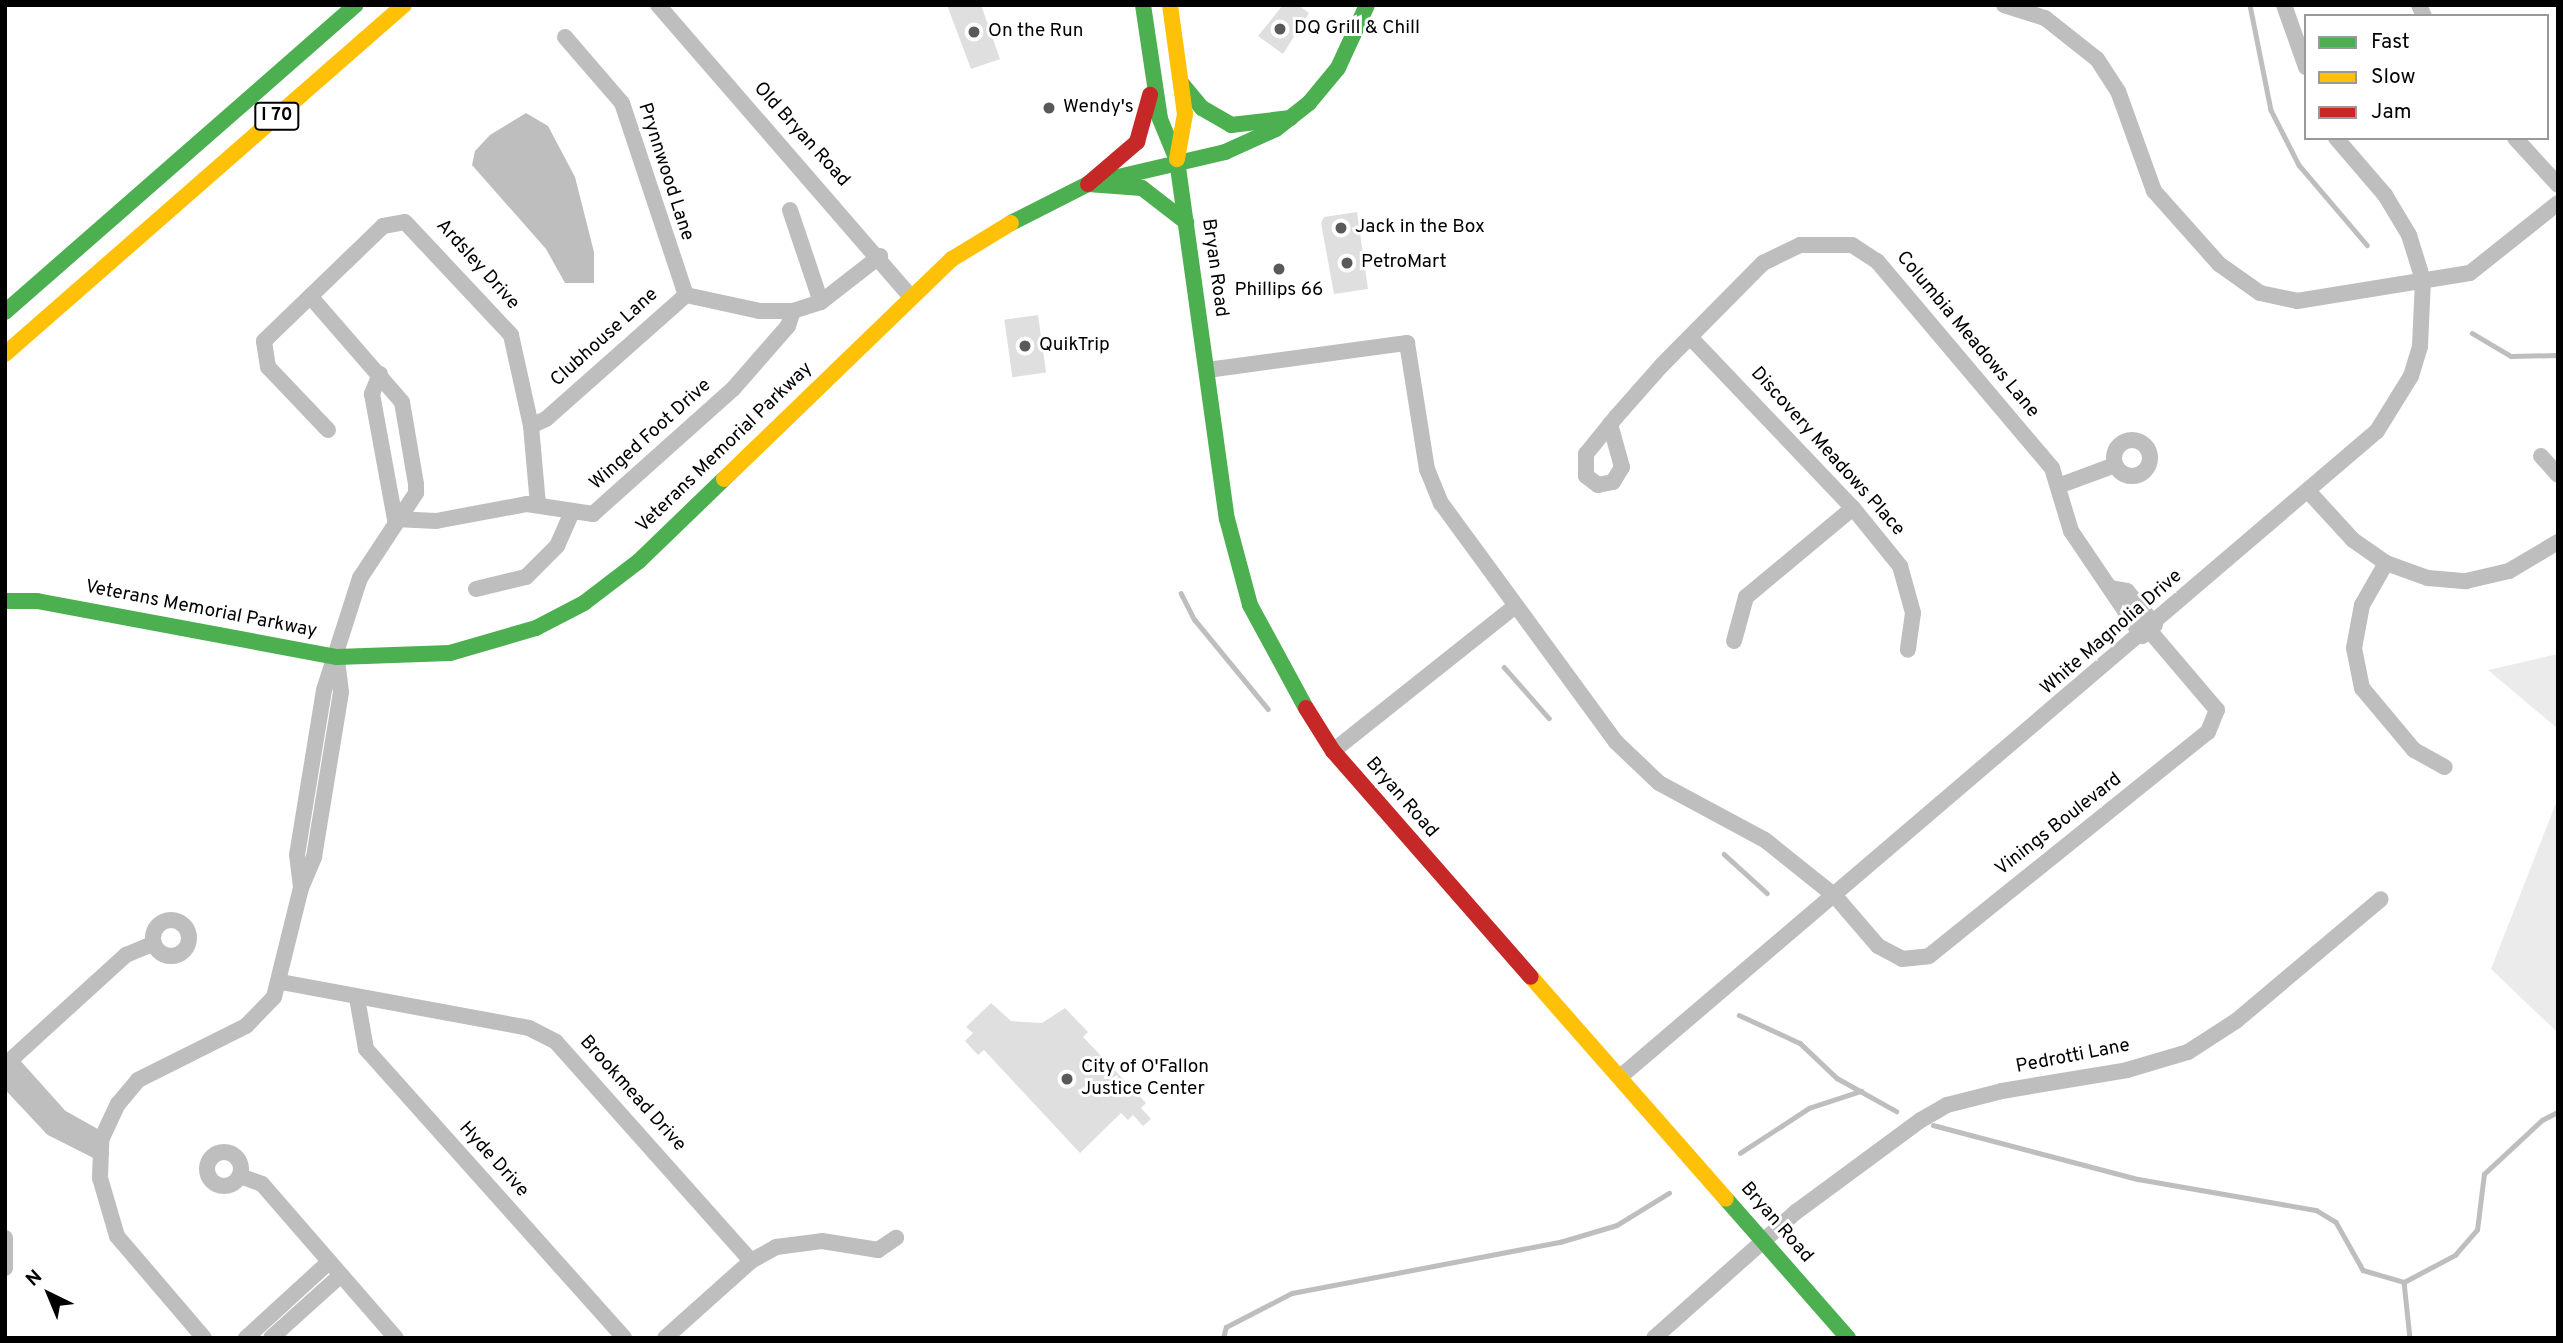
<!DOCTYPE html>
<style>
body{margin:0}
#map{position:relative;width:2563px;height:1343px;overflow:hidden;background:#fff;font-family:Overpass,sans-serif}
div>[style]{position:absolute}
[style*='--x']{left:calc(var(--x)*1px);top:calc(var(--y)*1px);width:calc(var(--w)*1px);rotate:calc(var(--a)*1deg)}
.green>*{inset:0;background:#ebebeb}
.water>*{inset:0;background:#bebebe}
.stream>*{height:4.5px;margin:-2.25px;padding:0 2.25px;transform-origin:2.25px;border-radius:2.25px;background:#bebebe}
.building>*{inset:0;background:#dfdfdf;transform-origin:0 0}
.street>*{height:16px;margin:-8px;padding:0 8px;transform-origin:8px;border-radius:8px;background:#bebebe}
.street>.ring{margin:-8px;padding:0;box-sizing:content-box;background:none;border:16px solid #bebebe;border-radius:50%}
.fast>*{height:16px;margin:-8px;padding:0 8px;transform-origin:8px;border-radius:8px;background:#4caf50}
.slow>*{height:16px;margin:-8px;padding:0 8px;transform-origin:8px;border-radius:8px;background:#ffc107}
.jam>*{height:16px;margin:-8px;padding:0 8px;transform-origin:8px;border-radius:8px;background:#c62828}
.dots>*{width:19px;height:19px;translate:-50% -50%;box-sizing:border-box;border:4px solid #fff;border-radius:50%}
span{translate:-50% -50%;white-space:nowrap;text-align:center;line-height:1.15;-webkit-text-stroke:6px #fff;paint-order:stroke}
.shield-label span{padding:2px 5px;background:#fff;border:2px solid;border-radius:5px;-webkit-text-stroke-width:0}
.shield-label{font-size:18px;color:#000;font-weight:700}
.poi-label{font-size:19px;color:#000}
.left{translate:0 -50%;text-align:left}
.street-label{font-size:19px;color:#000}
.frame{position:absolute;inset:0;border:7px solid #000;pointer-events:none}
.legend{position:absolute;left:2304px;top:14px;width:245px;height:126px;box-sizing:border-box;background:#fff;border:2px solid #999;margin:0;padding:9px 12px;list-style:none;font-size:21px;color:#000}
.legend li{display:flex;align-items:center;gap:14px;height:35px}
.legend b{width:35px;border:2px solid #999}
.north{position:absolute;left:14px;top:1259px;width:70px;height:70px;-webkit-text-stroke:5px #fff;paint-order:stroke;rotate:317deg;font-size:19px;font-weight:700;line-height:28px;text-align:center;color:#000}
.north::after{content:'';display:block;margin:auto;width:24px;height:32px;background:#000;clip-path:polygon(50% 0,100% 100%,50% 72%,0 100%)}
</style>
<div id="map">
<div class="green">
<i style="clip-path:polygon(2558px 654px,2558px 729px,2488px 670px)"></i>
<i style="clip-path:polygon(2558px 798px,2558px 1033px,2491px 969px)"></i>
</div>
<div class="water">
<i style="clip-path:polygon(526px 113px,548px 126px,575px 177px,594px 252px,594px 283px,565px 283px,546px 249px,472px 165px,475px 151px,490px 135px)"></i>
</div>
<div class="stream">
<i style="--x:2250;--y:5;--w:107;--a:78.7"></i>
<i style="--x:2271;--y:110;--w:62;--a:63"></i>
<i style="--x:2299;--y:165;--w:105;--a:49.6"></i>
<i style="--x:2472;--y:333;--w:45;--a:30.5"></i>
<i style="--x:2511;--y:356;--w:47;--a:-1.2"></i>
<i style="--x:1181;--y:593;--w:30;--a:63"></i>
<i style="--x:1195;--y:620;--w:115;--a:50.6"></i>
<i style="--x:1504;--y:667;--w:68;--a:48.6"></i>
<i style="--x:1724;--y:854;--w:58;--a:42.2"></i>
<i style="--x:1739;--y:1015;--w:67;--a:24.7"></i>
<i style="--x:1800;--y:1043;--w:51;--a:43.4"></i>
<i style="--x:1837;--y:1078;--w:68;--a:29.2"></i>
<i style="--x:1933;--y:1125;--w:212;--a:14.8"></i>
<i style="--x:2138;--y:1179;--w:181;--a:9.9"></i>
<i style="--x:2316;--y:1210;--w:23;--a:31"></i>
<i style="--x:2336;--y:1222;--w:55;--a:60.6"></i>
<i style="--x:2363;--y:1270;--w:43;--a:16.3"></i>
<i style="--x:1740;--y:1153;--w:82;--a:-33.1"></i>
<i style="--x:1809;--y:1108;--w:55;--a:-18.1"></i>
<i style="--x:2404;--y:1282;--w:58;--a:-27.9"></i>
<i style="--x:2455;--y:1255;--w:33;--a:-49"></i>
<i style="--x:2477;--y:1230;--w:56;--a:-82.9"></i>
<i style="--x:2484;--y:1174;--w:79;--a:-43"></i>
<i style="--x:2542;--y:1120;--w:18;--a:-27"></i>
<i style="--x:2404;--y:1282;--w:56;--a:83.9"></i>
<i style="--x:1223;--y:1338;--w:11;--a:-75"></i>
<i style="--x:1226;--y:1327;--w:74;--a:-27.3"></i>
<i style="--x:1292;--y:1293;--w:273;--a:-10.8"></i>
<i style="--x:1560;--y:1242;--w:59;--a:-16.6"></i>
<i style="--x:1617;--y:1225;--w:61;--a:-31.6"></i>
</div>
<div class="building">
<i style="clip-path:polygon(947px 5px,981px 5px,1000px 59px,971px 69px)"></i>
<i style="clip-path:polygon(1283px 5px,1298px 5px,1309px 13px,1283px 54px,1258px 36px)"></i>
<i style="clip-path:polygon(1357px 212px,1368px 289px,1334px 294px,1321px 223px,1324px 217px)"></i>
<i style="left:1038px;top:315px;width:58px;height:34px;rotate:82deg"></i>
<i style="clip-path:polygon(991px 1003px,1011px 1021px,1023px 1022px,1042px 1023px,1065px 1008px,1088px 1032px,1083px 1037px,1146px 1103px,1141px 1108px,1151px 1119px,1143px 1126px,1133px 1115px,1128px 1120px,1121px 1113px,1080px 1153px,984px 1050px,978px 1055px,965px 1041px,973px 1033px,966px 1027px)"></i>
</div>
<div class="street">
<i style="--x:658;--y:5;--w:384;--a:49.1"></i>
<i style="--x:2004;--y:5;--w:43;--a:17.6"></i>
<i style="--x:2045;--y:18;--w:66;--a:38.3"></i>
<i style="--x:2097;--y:59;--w:38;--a:57"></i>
<i style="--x:2118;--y:91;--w:106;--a:70.2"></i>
<i style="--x:2154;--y:191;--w:98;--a:48.3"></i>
<i style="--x:2219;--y:264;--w:50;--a:35.3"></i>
<i style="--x:2260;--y:293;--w:38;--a:12"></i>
<i style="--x:2297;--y:301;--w:175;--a:-9.2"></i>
<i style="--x:2470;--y:273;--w:112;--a:-38.5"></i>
<i style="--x:2284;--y:5;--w:66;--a:70.5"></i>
<i style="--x:2419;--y:5;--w:12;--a:66"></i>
<i style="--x:565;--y:37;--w:87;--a:49.2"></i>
<i style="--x:622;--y:103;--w:202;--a:71.6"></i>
<i style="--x:2515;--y:138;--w:64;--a:47.5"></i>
<i style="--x:790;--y:210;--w:97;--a:71.4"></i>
<i style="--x:1690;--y:337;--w:236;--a:46.4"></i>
<i style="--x:1853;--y:508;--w:75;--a:51"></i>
<i style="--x:1900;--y:566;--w:49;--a:74.5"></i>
<i style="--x:1913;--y:613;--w:37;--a:98"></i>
<i style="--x:1207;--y:370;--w:202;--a:-7.7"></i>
<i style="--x:1407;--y:343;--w:128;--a:81"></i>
<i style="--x:1427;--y:469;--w:37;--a:68"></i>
<i style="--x:1441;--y:503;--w:296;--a:53.8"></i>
<i style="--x:1616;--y:742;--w:59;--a:43.6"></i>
<i style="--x:1659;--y:783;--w:120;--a:28.3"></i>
<i style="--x:1765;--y:840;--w:90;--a:38.7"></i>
<i style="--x:1835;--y:896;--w:66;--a:49.3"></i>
<i style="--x:1878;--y:946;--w:27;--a:28"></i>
<i style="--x:1902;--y:959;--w:27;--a:-6"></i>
<i style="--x:1929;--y:956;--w:358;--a:-38.8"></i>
<i style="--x:2208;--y:732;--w:24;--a:-68"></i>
<i style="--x:2217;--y:710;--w:105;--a:-130.4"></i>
<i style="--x:380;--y:374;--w:22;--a:112"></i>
<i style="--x:372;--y:394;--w:127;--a:79.6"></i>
<i style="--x:1610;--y:424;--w:45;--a:74.4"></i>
<i style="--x:1622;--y:467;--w:17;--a:121"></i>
<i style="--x:1613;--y:482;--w:15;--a:169"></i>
<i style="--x:1598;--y:485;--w:15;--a:-143"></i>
<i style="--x:1586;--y:476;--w:22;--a:-90"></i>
<i style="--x:1586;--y:454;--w:48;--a:-51"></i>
<i style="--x:1616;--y:417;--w:69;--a:-48.5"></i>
<i style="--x:1662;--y:365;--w:144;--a:-45.3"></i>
<i style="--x:1763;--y:263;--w:41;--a:-25.9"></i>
<i style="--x:1800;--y:245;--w:52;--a:0"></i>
<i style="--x:1852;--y:245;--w:30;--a:33"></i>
<i style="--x:1877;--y:261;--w:271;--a:49.8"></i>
<i style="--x:2052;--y:468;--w:66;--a:73.2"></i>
<i style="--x:2071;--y:531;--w:127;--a:55.9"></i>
<i style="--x:531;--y:426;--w:17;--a:-25"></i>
<i style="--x:546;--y:419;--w:187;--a:-41.5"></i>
<i style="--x:686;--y:295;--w:76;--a:12.2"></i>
<i style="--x:760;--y:311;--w:33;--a:0"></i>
<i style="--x:328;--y:430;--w:87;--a:-133.6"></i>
<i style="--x:268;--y:367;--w:26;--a:-99"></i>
<i style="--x:264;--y:341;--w:165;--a:-44"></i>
<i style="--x:383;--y:226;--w:22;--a:-10"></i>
<i style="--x:405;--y:222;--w:155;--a:46.8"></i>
<i style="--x:511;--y:335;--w:93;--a:77.6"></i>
<i style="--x:531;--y:426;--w:78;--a:84.9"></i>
<i class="ring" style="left:2114px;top:440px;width:20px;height:20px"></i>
<i style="--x:2541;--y:456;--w:25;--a:48"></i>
<i style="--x:2061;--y:485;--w:58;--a:-20.3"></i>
<i style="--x:2309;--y:492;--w:65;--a:47.5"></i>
<i style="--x:2353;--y:540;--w:40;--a:34.9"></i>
<i style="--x:2386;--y:563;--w:45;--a:19.7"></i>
<i style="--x:2428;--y:578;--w:38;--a:5"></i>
<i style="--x:2466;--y:581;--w:44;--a:-13.1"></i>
<i style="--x:2509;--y:571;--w:57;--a:-30.6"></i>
<i style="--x:395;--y:519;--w:41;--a:2.8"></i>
<i style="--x:436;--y:521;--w:93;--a:-10.6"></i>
<i style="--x:527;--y:504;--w:67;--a:8.6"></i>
<i style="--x:593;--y:514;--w:188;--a:-41.8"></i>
<i style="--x:733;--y:389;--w:84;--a:-48.9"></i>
<i style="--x:788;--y:326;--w:16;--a:-72"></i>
<i style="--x:793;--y:311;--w:29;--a:-18"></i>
<i style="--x:821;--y:302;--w:75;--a:-37.9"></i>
<i style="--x:2386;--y:563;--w:48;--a:119.7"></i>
<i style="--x:2362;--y:605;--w:44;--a:100.5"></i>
<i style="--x:2354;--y:648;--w:41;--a:78.7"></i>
<i style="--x:2362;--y:688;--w:81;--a:50"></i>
<i style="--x:2414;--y:750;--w:35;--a:29"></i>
<i style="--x:2110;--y:588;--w:17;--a:10"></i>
<i style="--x:2127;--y:591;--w:44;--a:50.5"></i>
<i style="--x:476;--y:589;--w:51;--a:-13.5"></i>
<i style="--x:526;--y:577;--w:44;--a:-45"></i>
<i style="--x:557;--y:546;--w:36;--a:-66"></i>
<i style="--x:1734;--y:641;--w:46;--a:-74.7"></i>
<i style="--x:1746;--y:597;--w:139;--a:-39.8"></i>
<i style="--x:1333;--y:751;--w:233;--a:-38.5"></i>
<i style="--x:301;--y:887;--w:32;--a:-97"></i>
<i style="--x:297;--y:855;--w:167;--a:-80.7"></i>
<i style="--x:324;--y:690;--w:118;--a:-72.2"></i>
<i style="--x:360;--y:578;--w:102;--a:-56.6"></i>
<i style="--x:416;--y:493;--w:9;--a:-90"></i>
<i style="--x:416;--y:484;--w:83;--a:-99.7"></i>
<i style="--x:402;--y:402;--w:140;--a:-131"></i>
<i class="ring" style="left:153px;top:920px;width:20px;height:20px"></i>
<i style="--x:281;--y:982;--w:252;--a:10.5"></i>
<i style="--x:529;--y:1028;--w:30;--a:27"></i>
<i style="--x:556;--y:1042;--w:293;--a:48.3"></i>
<i style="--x:357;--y:998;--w:52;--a:80"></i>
<i style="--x:366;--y:1049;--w:387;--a:48.2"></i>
<i style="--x:10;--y:1061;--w:75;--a:48.2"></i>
<i style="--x:60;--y:1117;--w:47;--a:29.3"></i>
<i style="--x:5;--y:1065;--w:164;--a:-42.3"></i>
<i style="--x:126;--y:955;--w:30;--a:-23"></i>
<i style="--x:1620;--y:1077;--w:995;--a:-40.48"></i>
<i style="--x:2377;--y:431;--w:65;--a:-58.3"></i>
<i style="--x:2411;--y:376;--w:31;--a:-73"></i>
<i style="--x:2420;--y:346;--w:66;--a:-87.4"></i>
<i style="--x:2423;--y:280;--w:47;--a:-107.3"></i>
<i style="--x:2409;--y:235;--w:47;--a:-121"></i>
<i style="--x:2385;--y:195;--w:75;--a:-130.7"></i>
<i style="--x:5;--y:1078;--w:69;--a:46.8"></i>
<i style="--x:52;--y:1128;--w:55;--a:27"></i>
<i class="ring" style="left:207px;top:1152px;width:18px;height:18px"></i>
<i style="--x:240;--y:1176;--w:23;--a:20"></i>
<i style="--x:262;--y:1184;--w:204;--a:49"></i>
<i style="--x:5;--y:1238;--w:30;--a:90"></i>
<i style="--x:204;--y:1338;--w:134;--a:-130.5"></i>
<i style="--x:117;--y:1236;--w:60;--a:-106.3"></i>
<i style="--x:100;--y:1178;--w:38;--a:-88"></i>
<i style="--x:101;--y:1140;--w:40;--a:-65"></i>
<i style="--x:118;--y:1104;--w:31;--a:-50"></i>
<i style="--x:138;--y:1080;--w:121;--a:-26.6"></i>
<i style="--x:246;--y:1026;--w:40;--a:-46"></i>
<i style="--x:274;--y:997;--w:112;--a:-76.1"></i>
<i style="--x:301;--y:888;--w:34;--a:-67"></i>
<i style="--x:314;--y:857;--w:167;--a:-80.7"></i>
<i style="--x:341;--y:692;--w:35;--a:-97"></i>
<i style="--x:246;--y:1338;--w:113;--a:-42.5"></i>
<i style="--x:271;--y:1338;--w:94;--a:-42"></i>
<i style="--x:665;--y:1338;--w:115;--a:-41.8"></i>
<i style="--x:751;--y:1261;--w:29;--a:-29"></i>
<i style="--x:776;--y:1247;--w:46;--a:-7.4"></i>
<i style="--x:822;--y:1241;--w:57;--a:9.1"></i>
<i style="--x:878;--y:1250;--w:22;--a:-34"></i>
<i style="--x:1654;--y:1338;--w:190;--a:-41.6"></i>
<i style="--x:1796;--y:1212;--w:155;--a:-36.4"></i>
<i style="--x:1921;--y:1120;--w:30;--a:-30"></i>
<i style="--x:1947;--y:1105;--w:57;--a:-14.3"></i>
<i style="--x:2002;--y:1091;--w:127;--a:-9.5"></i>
<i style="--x:2127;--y:1070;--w:64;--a:-16.4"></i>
<i style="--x:2188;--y:1052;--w:57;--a:-32.9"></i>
<i style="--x:2236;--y:1021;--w:189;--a:-40.1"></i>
</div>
<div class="fast">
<i style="--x:1143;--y:5;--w:115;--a:81.5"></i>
<i style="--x:1160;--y:119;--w:44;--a:67.5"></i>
<i style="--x:1177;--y:160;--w:362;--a:82.1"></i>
<i style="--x:1227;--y:519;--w:89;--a:75"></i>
<i style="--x:1250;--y:605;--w:117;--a:61.5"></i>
<i style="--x:1181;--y:83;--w:33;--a:50"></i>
<i style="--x:1202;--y:108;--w:34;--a:30"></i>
<i style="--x:1231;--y:125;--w:60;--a:-6.7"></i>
<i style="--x:1088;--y:184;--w:54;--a:4.2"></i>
<i style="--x:1142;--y:188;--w:56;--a:37.7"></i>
<i style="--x:1011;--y:223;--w:86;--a:-26.9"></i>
<i style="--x:1088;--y:184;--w:141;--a:-13.1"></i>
<i style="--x:1225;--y:152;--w:56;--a:-24.3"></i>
<i style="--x:1276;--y:129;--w:42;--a:-38.2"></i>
<i style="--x:1309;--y:103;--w:45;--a:-50.4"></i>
<i style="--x:1338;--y:68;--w:69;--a:-65.3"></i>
<i style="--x:5;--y:312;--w:466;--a:-41.2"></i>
<i style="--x:5;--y:601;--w:32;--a:0"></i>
<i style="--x:37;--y:601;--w:305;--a:10.6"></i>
<i style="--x:337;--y:657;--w:113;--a:-2"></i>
<i style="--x:450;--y:653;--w:90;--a:-16.2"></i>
<i style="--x:536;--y:628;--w:54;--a:-27.5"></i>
<i style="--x:584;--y:603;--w:69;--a:-37.4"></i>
<i style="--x:639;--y:561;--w:118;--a:-44"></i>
<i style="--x:1726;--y:1199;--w:185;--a:48.7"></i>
</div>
<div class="slow">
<i style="--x:1170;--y:5;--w:110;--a:82.2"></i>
<i style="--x:1185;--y:114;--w:46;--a:100.1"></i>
<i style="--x:5;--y:354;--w:530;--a:-41.18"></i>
<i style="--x:724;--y:479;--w:317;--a:-44"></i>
<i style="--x:952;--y:259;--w:69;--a:-31.4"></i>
<i style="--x:1531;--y:977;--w:295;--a:48.7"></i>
</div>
<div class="jam">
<i style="--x:1088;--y:184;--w:65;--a:-40.6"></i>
<i style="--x:1137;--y:142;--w:49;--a:-74.5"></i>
<i style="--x:1306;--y:708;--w:51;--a:57.9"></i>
<i style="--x:1333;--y:751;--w:300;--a:48.8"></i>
</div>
<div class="dots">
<i style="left:1280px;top:29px;background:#595959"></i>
<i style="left:974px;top:32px;background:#595959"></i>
<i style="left:1049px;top:108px;background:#595959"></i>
<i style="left:1341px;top:228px;background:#595959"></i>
<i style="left:1347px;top:263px;background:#595959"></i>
<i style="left:1279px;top:269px;background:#595959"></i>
<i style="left:1025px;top:346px;background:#595959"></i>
<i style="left:1067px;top:1079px;background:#595959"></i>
</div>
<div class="shield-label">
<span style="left:277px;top:116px">I 70</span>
</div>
<div class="poi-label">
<span class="left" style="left:1294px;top:29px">DQ Grill &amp; Chill</span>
<span class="left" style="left:988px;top:32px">On the Run</span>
<span class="left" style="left:1063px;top:108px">Wendy's</span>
<span class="left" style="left:1355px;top:228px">Jack in the Box</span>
<span class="left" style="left:1361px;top:263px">PetroMart</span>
<span style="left:1279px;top:291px">Phillips 66</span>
<span class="left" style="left:1039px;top:346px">QuikTrip</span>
<span class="left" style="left:1081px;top:1079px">City of O'Fallon<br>Justice Center</span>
</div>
<div class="street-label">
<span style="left:801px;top:135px;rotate:48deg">Old Bryan Road</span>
<span style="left:665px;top:172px;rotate:72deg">Prynnwood Lane</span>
<span style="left:477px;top:265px;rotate:48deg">Ardsley Drive</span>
<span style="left:1214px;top:268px;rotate:82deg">Bryan Road</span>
<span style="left:1967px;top:335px;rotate:50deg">Columbia Meadows Lane</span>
<span style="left:605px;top:338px;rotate:-42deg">Clubhouse Lane</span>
<span style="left:651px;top:435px;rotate:-42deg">Winged Foot Drive</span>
<span style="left:725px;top:448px;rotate:-44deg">Veterans Memorial Parkway</span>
<span style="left:1827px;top:452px;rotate:48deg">Discovery Meadows Place</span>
<span style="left:201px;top:610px;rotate:11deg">Veterans Memorial Parkway</span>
<span style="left:2112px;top:633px;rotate:-41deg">White Magnolia Drive</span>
<span style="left:1401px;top:798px;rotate:49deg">Bryan Road</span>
<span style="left:2059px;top:825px;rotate:-38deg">Vinings Boulevard</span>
<span style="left:2073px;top:1057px;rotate:-11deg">Pedrotti Lane</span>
<span style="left:632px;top:1094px;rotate:48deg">Brookmead Drive</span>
<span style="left:493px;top:1160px;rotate:48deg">Hyde Drive</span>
<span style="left:1776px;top:1223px;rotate:49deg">Bryan Road</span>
</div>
<div class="frame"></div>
<ul class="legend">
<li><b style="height:9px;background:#4caf50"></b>Fast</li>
<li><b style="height:9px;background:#ffc107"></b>Slow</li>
<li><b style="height:9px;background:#c62828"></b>Jam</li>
</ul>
<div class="north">N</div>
</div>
